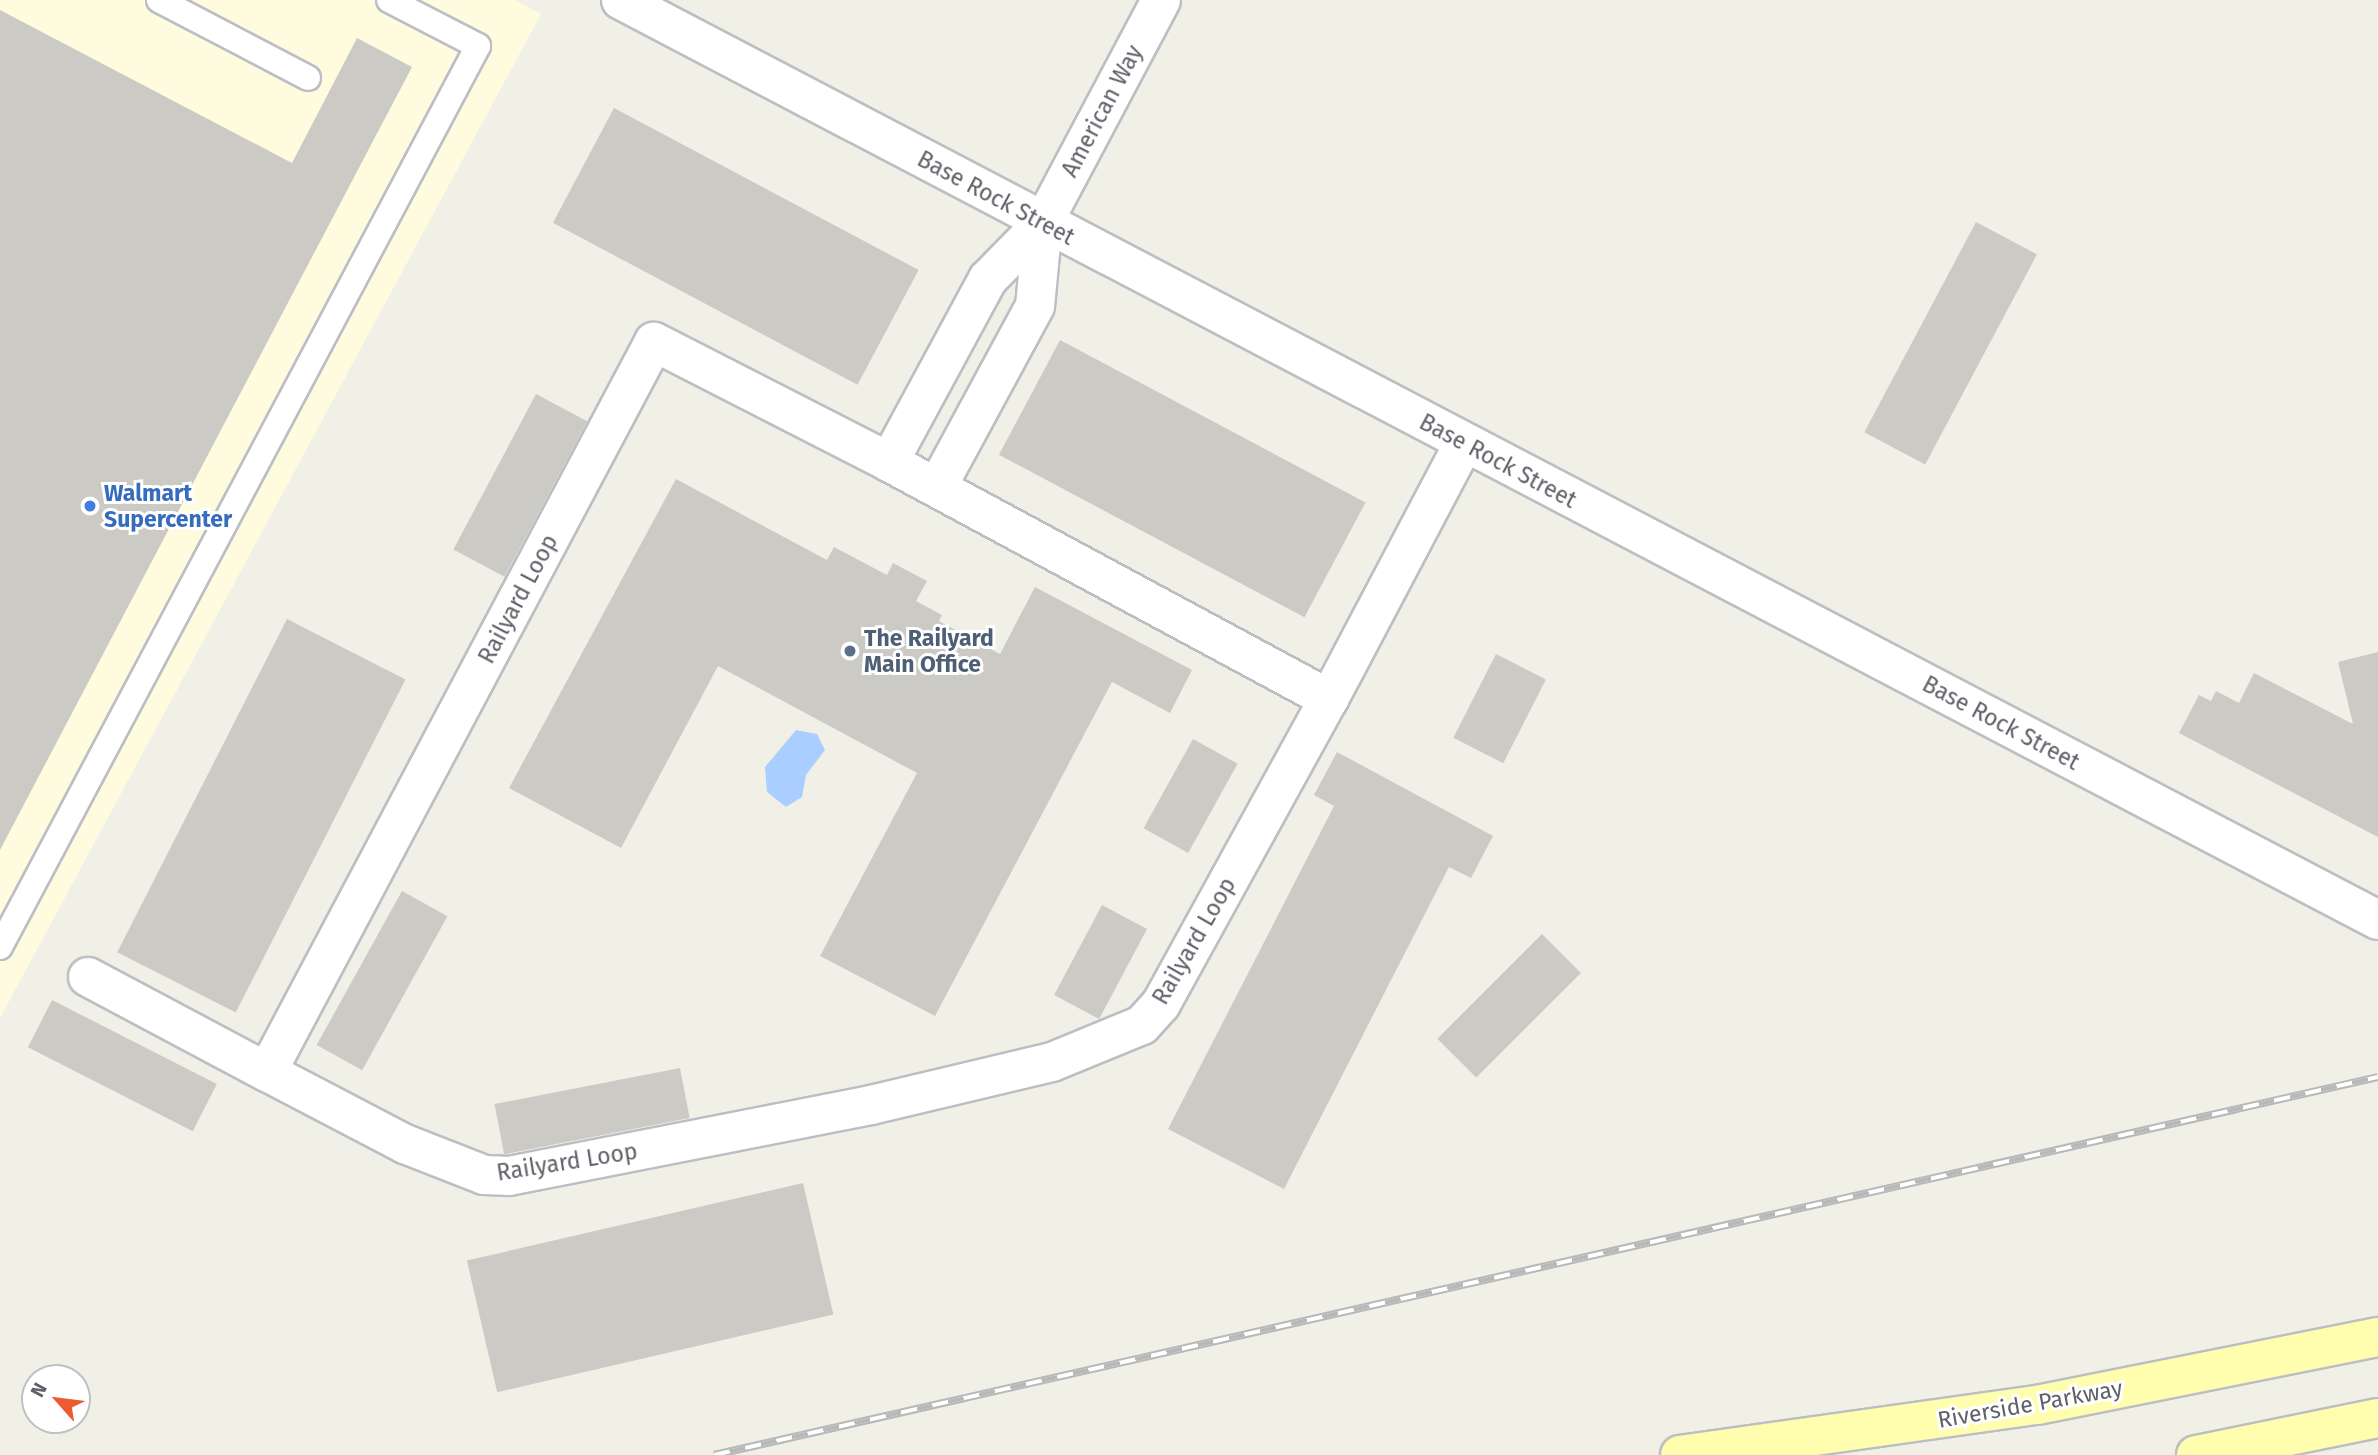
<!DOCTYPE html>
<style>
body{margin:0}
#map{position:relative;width:2378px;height:1455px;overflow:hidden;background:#f1f0e7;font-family:"Fira Sans",sans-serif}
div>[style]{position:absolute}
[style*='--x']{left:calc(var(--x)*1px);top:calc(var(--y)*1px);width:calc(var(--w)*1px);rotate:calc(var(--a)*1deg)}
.commercial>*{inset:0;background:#fefbdf}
.water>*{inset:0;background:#a9ceff}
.building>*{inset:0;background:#cccac4;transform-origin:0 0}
.roads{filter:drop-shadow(2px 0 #bcbec3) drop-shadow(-2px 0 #bcbec3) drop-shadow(0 2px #bcbec3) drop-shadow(0 -2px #bcbec3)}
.lane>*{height:24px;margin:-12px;padding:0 12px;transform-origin:12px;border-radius:12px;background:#fff}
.street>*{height:38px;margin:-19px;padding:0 19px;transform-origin:19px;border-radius:19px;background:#fff}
.secondary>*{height:38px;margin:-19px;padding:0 19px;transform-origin:19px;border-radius:19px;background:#fff}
.primary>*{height:38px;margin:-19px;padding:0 19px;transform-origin:19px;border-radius:19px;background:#fffdae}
.rail>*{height:8px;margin-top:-4px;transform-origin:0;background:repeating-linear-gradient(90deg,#fff 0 16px,#b8b8b9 0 32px);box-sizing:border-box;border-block:2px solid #b8b8b9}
.dots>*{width:19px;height:19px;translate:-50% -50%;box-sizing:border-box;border:4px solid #fff;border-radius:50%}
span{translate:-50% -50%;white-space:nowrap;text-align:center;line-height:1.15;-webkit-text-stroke:6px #fff;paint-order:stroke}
.street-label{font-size:23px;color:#5f6168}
.shop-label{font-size:23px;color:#366cbe;font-weight:700}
.left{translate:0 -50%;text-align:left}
.service-label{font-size:23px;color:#4e5e75;font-weight:700}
.north{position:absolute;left:21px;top:1364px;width:70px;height:70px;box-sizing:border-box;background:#fff;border:2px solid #bfc0c3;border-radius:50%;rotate:298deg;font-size:19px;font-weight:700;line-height:28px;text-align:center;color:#5f6168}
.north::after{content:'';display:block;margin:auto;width:24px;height:32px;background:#ec5a33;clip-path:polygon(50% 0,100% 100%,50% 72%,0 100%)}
</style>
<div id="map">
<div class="commercial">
<i style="clip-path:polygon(0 0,515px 0,541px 14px,0 1018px)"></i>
</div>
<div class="water">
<i style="clip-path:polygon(796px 730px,817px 734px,825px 750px,806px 775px,802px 797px,786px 807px,767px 792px,765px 767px)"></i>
</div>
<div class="building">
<i style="clip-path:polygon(0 10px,292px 163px,357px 38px,412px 67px,0 850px)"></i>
<i style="left:614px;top:108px;width:345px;height:130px;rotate:28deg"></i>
<i style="left:1976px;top:222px;width:69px;height:238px;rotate:28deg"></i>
<i style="left:1060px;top:340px;width:346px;height:130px;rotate:28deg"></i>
<i style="left:536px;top:394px;width:58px;height:176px;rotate:28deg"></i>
<i style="clip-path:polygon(676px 479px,827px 560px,834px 547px,887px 575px,893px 563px,927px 581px,916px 601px,942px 615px,939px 621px,1000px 654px,1035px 587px,1192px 670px,1170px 713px,1112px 682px,935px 1016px,820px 956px,917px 773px,718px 666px,621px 848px,509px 788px)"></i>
<i style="left:287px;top:619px;width:133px;height:374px;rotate:27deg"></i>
<i style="clip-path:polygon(2378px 652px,2378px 837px,2179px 733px,2199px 695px,2211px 701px,2216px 691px,2239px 703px,2254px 673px,2353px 724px,2338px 662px)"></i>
<i style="left:1496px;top:654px;width:56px;height:94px;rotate:27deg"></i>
<i style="left:1193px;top:739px;width:51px;height:102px;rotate:29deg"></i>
<i style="clip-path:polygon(1337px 752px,1493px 836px,1471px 878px,1449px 867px,1284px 1189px,1168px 1129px,1334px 806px,1314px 795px)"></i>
<i style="left:402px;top:891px;width:52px;height:176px;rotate:29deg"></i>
<i style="left:1102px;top:905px;width:51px;height:102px;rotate:28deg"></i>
<i style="left:1542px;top:934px;width:55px;height:148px;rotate:45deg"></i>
<i style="left:52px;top:1000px;width:185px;height:53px;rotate:27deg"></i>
<i style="left:680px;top:1068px;width:51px;height:189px;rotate:79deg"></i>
<i style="left:803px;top:1183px;width:135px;height:345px;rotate:77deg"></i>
</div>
<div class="roads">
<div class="lane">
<i style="--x:159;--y:0;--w:168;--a:27.6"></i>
<i style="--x:0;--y:947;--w:1020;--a:-62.05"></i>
<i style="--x:478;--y:46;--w:100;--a:-152.7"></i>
</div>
<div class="street">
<i style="--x:889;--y:462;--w:208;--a:-61.6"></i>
<i style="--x:988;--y:279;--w:78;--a:-45.5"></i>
<i style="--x:1043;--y:223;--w:83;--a:95.5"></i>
<i style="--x:1035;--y:306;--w:206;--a:118.4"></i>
<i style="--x:1329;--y:699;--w:500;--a:-151.7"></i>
<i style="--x:889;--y:462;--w:264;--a:-152.9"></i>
<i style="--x:654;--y:342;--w:826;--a:117.93"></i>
<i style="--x:267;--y:1072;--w:156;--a:27.6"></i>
<i style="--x:405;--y:1144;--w:85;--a:21.4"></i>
<i style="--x:484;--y:1175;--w:25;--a:2"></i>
<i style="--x:509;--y:1176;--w:369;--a:-11.1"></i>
<i style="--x:871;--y:1105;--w:186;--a:-13.4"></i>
<i style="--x:1052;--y:1062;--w:97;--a:-22.3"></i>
<i style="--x:1142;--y:1025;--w:28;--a:-48"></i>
<i style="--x:1161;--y:1004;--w:348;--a:-61.2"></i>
<i style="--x:1329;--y:699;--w:289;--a:-62.2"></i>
<i style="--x:88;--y:977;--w:203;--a:28"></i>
</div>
<div class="secondary">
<i style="--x:621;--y:0;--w:1983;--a:27.64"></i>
<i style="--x:1043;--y:223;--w:252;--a:-62.1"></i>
</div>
<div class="primary">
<i style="--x:1680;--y:1455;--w:360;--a:-8"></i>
<i style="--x:2037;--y:1405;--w:348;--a:-11.3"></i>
<i style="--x:2196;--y:1455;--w:186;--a:-11.5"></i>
</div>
</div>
<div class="rail">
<i style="--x:714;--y:1455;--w:1706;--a:-12.8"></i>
</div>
<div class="dots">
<i style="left:90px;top:506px;background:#3f7fe0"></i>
<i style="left:850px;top:651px;background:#5c6f8a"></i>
</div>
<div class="street-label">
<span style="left:1102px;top:111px;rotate:-62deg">American Way</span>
<span style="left:996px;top:198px;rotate:28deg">Base Rock Street</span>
<span style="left:1498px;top:461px;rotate:28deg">Base Rock Street</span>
<span style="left:518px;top:599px;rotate:-62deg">Railyard Loop</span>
<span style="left:2001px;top:723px;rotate:28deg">Base Rock Street</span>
<span style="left:1194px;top:941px;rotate:-60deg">Railyard Loop</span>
<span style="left:567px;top:1162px;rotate:-9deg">Railyard Loop</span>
<span style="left:2030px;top:1404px;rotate:-10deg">Riverside Parkway</span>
</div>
<div class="shop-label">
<span class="left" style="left:104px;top:506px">Walmart<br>Supercenter</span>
</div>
<div class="service-label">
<span class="left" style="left:864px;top:651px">The Railyard<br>Main Office</span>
</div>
<div class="north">N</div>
</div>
